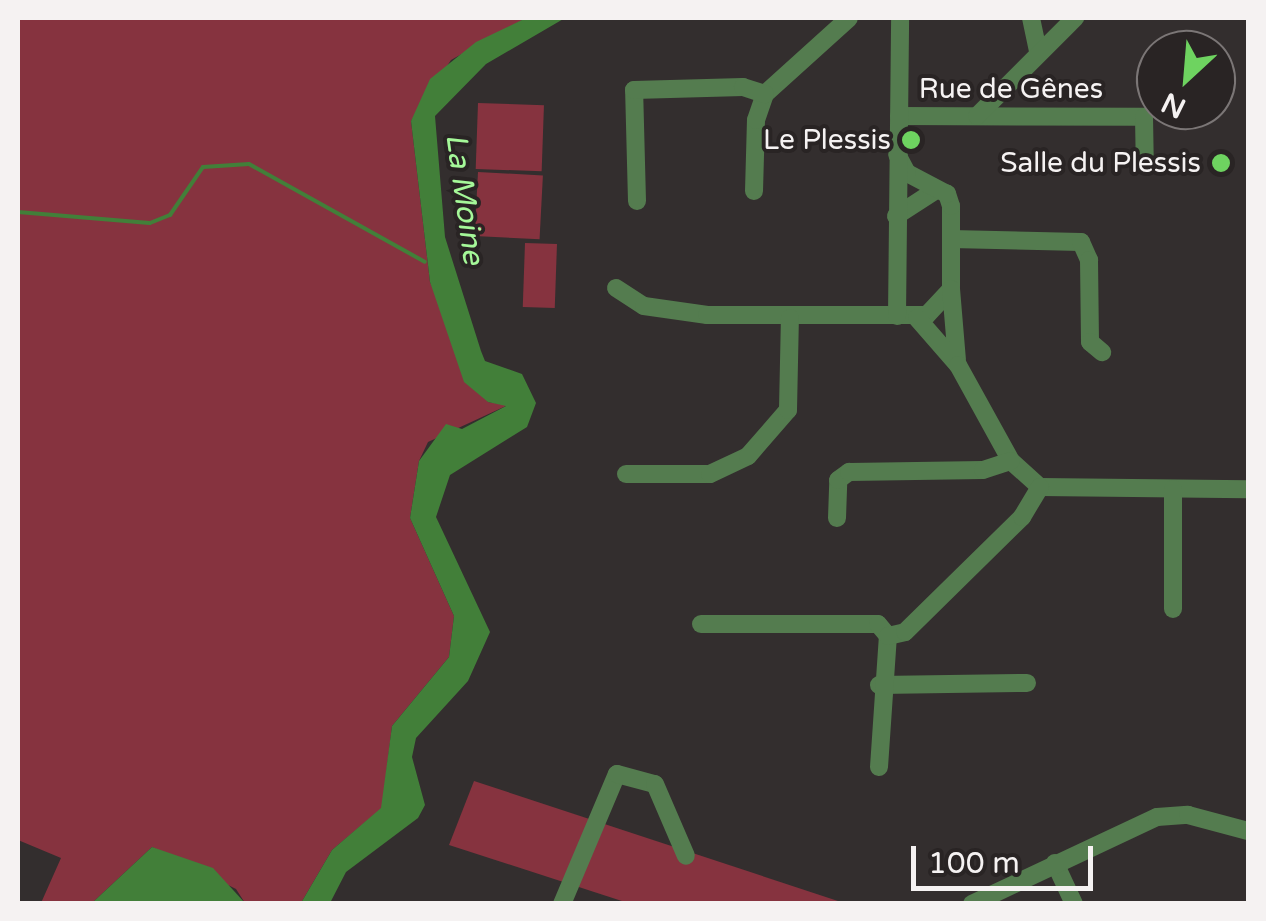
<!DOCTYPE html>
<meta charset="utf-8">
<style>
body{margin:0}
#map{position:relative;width:1266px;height:921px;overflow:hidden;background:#332e2e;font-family:"Varela Round",sans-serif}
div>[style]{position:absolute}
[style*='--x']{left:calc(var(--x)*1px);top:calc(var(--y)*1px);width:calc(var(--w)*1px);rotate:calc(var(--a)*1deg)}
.green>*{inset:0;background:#86333f;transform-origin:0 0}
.water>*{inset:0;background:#427f39}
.stream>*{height:4px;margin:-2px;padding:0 2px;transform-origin:2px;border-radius:2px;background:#427f39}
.minor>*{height:18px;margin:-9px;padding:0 9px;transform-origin:9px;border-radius:9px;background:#547c4f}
.dots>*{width:28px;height:28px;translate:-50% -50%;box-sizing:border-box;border:5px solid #292424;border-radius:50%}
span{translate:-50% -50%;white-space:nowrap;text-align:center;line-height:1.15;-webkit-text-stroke:8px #292424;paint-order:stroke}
.street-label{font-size:28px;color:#f5f2f2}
.poi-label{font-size:28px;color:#f5f2f2}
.right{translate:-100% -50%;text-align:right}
.water-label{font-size:30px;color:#a5f899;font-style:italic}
.frame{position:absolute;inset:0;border:20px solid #f5f2f2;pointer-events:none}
.north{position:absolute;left:1136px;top:30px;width:100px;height:100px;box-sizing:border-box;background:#292424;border:2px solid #7b7676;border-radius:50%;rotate:206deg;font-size:28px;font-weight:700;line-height:40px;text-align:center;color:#f5f2f2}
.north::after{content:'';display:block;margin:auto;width:35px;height:45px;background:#6ed360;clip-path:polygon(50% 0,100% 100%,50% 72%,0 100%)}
.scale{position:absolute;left:911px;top:846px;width:182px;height:45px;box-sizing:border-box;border:5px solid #f5f2f2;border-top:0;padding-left:12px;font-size:30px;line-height:35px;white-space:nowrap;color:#f5f2f2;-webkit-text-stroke:8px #292424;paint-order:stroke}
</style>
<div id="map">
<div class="green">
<i style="clip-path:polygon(18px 18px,526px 18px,451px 60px,411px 121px,430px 282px,488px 402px,508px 405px,428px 442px,419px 461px,410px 518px,454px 616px,449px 657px,392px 726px,382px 808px,332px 850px,301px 903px,245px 903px,236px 889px,152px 847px,92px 903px,41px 903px,61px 858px,18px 840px)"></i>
<i style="left:478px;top:103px;width:66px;height:66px;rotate:2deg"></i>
<i style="left:478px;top:172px;width:65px;height:64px;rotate:3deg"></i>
<i style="left:525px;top:243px;width:32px;height:64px;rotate:2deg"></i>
<i style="clip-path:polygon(474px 781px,844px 903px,628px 903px,449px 845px)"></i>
</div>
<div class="water">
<i style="clip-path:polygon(526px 18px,565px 18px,486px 64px,435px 116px,445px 237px,481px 351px,485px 361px,522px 374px,536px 403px,527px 427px,450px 475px,436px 517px,490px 632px,468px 681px,416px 738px,412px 757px,425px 805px,418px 818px,346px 872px,330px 903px,301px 903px,332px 850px,381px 808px,392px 726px,449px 657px,454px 616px,410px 518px,419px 461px,446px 424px,462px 429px,506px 406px,488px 402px,464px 382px,430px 282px,411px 121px,430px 79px,476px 42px)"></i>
<i style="clip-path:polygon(152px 847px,213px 868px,245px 903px,92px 903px)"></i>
</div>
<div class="stream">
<i style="--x:18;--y:212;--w:132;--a:4.8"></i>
<i style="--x:150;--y:223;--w:22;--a:-22"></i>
<i style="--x:170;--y:215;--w:58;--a:-55.5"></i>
<i style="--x:203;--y:167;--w:46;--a:-3.7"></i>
<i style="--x:249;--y:164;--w:201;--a:29.1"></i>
</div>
<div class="minor">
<i style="--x:1031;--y:18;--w:33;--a:78"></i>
<i style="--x:899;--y:116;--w:245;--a:0.2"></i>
<i style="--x:1144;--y:117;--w:39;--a:89"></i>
<i style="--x:977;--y:116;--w:139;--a:-45"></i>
<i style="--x:754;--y:191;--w:71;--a:-88.4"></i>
<i style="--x:756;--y:120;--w:28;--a:-71"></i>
<i style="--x:765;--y:94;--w:113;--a:-42.1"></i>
<i style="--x:637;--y:201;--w:111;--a:-91.5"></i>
<i style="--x:634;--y:90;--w:109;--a:-1.6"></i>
<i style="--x:743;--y:87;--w:23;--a:18"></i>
<i style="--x:896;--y:216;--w:48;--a:-33"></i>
<i style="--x:951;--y:239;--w:130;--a:1.3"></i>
<i style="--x:1081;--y:242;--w:20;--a:66"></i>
<i style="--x:1089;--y:260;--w:82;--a:89.3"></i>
<i style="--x:1090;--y:342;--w:16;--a:40"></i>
<i style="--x:616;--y:288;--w:33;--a:33"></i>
<i style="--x:644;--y:306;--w:64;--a:8.1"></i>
<i style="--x:707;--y:315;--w:220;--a:0"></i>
<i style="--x:927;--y:315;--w:35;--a:-47"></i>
<i style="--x:951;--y:289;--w:83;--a:-90"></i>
<i style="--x:951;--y:206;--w:13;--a:-108"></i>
<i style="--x:947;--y:194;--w:45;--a:-152.3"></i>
<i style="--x:907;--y:173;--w:21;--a:-118"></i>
<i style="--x:951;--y:289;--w:71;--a:85.2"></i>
<i style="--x:897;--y:316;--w:298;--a:-89.4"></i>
<i style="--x:917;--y:318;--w:62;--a:48.9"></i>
<i style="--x:958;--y:365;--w:110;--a:61.1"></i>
<i style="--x:1011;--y:461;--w:39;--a:42"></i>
<i style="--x:1040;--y:487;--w:208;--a:0.6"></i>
<i style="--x:626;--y:474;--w:84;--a:0"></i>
<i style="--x:710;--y:474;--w:42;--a:-25.3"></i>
<i style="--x:748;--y:456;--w:61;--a:-49"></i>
<i style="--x:788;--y:410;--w:92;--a:-88.8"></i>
<i style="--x:1173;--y:489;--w:120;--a:90"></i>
<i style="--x:837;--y:518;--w:38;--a:-88"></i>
<i style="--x:838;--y:480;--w:14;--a:-36"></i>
<i style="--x:849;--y:472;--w:134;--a:-0.9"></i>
<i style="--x:983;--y:470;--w:29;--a:-18"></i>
<i style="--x:701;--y:624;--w:177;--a:0"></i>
<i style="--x:878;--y:624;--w:16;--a:50"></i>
<i style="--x:879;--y:685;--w:148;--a:-0.8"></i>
<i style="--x:879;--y:767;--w:131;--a:-86.1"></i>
<i style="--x:888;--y:636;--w:17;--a:-13"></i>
<i style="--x:905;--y:632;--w:164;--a:-44.5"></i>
<i style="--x:1022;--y:517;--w:35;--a:-59"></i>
<i style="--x:1055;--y:863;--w:45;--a:65.1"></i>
<i style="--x:562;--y:904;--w:141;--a:-67.1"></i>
<i style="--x:617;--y:774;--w:39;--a:15"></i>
<i style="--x:655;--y:784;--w:78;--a:66.7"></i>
<i style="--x:972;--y:904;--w:204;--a:-25.2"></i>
<i style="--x:1157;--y:817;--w:31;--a:-4"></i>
<i style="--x:1188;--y:815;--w:62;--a:14.9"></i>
</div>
<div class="dots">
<i style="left:911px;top:140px;background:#6ed360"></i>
<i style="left:1221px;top:163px;background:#6ed360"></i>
</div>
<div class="street-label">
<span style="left:1011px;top:89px">Rue de Gênes</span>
</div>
<div class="poi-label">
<span class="right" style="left:891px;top:140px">Le Plessis</span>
<span class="right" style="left:1201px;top:163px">Salle du Plessis</span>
</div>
<div class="water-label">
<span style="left:464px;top:199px;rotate:82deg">La Moine</span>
</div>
<div class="frame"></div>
<div class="north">N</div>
<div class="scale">100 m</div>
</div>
